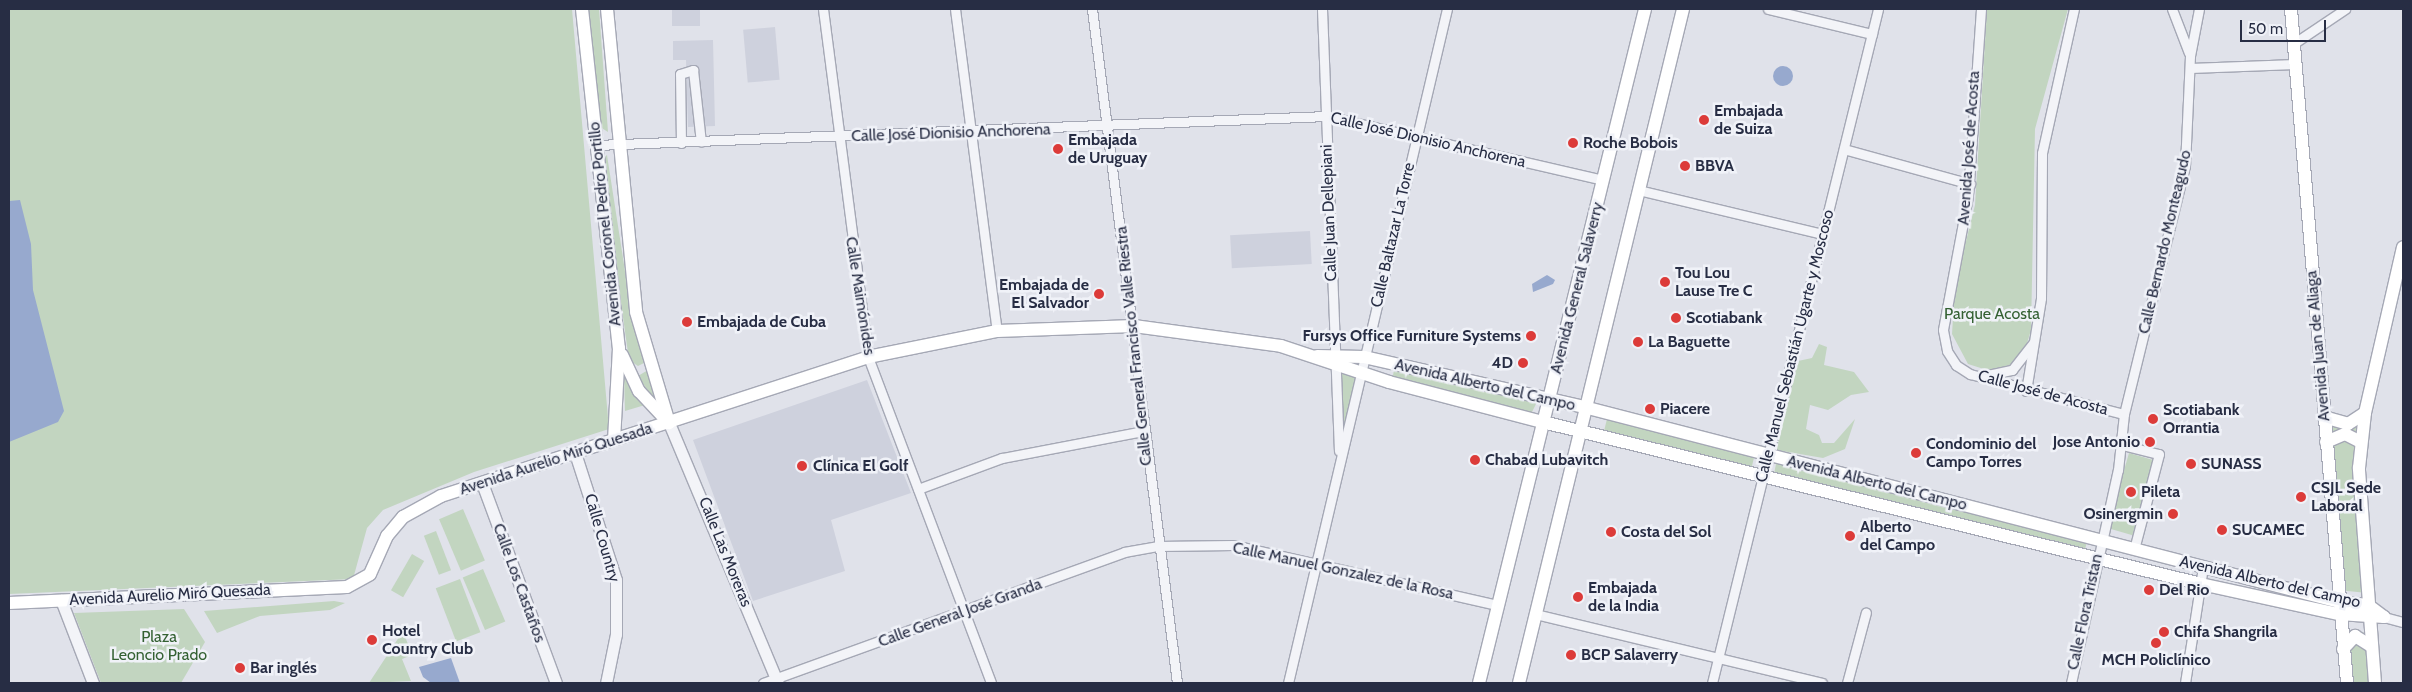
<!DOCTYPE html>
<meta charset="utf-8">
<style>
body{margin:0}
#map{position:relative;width:2412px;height:692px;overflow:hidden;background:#e0e2ea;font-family:Cabin,sans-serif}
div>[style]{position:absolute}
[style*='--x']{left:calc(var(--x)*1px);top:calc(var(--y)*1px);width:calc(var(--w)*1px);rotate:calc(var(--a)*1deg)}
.built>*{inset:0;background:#ced1dd;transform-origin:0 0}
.green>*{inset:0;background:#c2d5c0;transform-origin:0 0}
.water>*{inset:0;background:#97a9ce}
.round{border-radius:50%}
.roads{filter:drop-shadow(1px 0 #a5a8b5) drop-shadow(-1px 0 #a5a8b5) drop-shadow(0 1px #a5a8b5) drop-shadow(0 -1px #a5a8b5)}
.minor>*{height:9px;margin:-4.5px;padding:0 4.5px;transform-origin:4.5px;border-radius:4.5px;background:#f3f4f8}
.tertiary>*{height:11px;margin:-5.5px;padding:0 5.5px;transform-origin:5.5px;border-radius:5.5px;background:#f3f4f8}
.secondary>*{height:12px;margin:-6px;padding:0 6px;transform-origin:6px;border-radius:6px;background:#fff}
.dots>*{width:14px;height:14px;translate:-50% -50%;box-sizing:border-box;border:2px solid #f0f2f8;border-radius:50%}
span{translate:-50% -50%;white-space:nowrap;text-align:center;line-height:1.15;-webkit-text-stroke:5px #f0f2f8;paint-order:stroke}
.poi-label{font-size:16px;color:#272d44;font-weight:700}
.left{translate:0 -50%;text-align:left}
.right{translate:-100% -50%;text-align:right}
.street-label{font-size:16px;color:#272d44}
.park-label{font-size:16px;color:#346133}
.frame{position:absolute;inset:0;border:10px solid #272d44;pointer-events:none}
.scale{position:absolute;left:2240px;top:20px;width:86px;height:22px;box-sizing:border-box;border:2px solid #272d44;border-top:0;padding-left:6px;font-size:15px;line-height:18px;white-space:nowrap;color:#272d44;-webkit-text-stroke:4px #f0f2f8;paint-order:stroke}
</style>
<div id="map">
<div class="built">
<i style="left:672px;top:9px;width:28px;height:17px"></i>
<i style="left:775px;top:27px;width:53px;height:32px;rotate:85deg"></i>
<i style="clip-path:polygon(713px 40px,715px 126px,688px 127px,686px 60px,673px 60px,673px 41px)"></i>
<i style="left:1310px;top:231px;width:33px;height:80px;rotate:87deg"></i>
<i style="clip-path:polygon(867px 380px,911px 493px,831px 520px,845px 571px,753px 601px,693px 440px)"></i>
</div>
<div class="green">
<i style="clip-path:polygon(9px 9px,572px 9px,609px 429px,474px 472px,383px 510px,367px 528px,353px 579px,9px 594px)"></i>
<i style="clip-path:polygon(589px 9px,599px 9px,608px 132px,600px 127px)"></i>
<i style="clip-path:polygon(1987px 9px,2068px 9px,2035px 129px,2031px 330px,2025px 350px,2012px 364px,1990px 371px,1968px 364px,1952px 334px,1955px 285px,1975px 205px)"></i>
<i style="clip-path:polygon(607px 155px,634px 329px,644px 363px,638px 366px,629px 360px,601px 160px)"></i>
<i style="clip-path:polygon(1819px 344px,1827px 347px,1824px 365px,1854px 372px,1869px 392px,1851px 395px,1828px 410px,1810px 405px,1806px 429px,1819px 435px,1822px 443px,1834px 443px,1855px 419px,1845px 449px,1823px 458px,1776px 450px,1798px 361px,1812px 358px)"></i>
<i style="clip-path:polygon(648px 370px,656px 403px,638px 376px)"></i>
<i style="clip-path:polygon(1337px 370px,1358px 373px,1341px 450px)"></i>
<i style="clip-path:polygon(1394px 370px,1537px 402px,1531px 414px,1392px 381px)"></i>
<i style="clip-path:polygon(624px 375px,645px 405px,625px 411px)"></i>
<i style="clip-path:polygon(2365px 413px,2361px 442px,2367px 593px,2338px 590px,2331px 422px)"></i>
<i style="left:1607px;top:419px;width:152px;height:13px;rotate:14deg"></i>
<i style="left:2129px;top:453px;width:26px;height:78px;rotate:16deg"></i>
<i style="clip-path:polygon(1777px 459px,2088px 539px,2085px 549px,1774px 474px)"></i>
<i style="left:463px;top:509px;width:56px;height:26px;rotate:67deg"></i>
<i style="left:436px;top:531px;width:42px;height:13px;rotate:69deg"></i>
<i style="left:412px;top:554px;width:14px;height:42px;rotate:30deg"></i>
<i style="left:483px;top:569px;width:57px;height:22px;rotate:67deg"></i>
<i style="left:460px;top:579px;width:57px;height:26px;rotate:69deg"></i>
<i style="clip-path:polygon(334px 601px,345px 603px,330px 610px,260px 616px,217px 633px,204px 611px)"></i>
<i style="clip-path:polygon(184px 609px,205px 642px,181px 683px,101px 683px,74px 613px)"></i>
<i style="clip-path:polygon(403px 631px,412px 655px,402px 659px,411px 681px,369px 683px)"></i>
<i style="left:2368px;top:632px;width:51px;height:24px;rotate:84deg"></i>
</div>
<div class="water">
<i class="round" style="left:1773px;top:66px;width:20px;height:20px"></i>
<i style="clip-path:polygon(20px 200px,31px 244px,33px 290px,64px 411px,58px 422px,9px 442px,9px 201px)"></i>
<i style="clip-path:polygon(1547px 275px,1555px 280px,1553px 284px,1533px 292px,1532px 284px)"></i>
<i style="clip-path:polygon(451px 658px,460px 683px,431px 683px,423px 677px,419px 667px)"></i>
</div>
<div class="roads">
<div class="minor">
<i style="--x:823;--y:9;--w:351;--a:82.6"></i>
<i style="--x:868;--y:357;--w:348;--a:69.3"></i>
<i style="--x:955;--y:9;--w:325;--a:82.6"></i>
<i style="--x:1092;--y:9;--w:679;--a:82.81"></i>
<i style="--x:1322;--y:9;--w:442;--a:87.8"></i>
<i style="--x:1768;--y:9;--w:107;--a:13.5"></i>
<i style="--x:1981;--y:9;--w:187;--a:94"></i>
<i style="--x:1968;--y:196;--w:136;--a:100.6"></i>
<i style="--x:1943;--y:330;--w:21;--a:79"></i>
<i style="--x:1947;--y:351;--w:17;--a:57"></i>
<i style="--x:1956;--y:365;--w:17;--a:33"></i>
<i style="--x:1970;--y:374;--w:159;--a:14.6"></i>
<i style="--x:2172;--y:9;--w:47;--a:68.9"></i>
<i style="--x:2293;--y:44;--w:63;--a:-33.9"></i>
<i style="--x:2190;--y:68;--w:105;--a:-2.2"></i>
<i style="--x:681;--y:143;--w:69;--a:-90.8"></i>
<i style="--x:680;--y:74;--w:14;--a:-17"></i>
<i style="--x:693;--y:70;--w:72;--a:83.7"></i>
<i style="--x:596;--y:145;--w:731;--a:-2.27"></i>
<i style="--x:1326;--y:116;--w:284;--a:13"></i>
<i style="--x:1844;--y:149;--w:131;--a:15.5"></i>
<i style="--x:1638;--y:190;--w:190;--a:13.4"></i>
<i style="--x:1983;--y:376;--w:30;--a:-12"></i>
<i style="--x:2012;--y:370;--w:34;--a:-52"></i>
<i style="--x:2026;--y:391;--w:94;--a:-80.8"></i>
<i style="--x:2041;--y:298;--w:145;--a:-89.6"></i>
<i style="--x:2042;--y:153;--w:148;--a:-77.5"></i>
<i style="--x:2122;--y:445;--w:38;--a:14"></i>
<i style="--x:2159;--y:454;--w:98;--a:104.7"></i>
<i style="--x:918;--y:489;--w:90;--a:-20.3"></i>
<i style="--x:1002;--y:458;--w:144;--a:-10.8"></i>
<i style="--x:1535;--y:614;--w:295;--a:13.5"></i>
<i style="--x:2384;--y:617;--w:20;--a:15"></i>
<i style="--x:763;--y:683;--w:384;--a:-19.9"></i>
<i style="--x:1124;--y:552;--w:35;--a:-10"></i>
<i style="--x:1158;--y:546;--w:75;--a:-0.8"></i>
<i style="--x:1233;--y:545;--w:272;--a:12.8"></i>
<i style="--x:1288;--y:683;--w:693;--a:-76.73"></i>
<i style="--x:1712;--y:683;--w:694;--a:-76.16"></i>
<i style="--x:1847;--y:683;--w:73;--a:-75"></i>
<i style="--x:2071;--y:683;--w:218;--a:-77.6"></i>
<i style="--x:2118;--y:470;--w:56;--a:-83.9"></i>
<i style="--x:2124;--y:414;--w:255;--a:-76.2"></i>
<i style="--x:2185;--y:166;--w:110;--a:-87.4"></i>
<i style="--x:2190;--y:56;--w:48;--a:-79.2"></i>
<i style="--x:2185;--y:683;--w:117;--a:-81.2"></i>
</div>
<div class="tertiary">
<i style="--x:669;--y:423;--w:282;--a:67.3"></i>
<i style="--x:575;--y:453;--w:133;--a:72.1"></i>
<i style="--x:616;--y:580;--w:54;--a:90"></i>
<i style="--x:616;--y:634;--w:50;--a:101.5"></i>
<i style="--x:482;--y:483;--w:213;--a:69.7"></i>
<i style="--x:61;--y:600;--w:89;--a:68.9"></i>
</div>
<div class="secondary">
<i style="--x:582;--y:9;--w:341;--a:83.8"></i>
<i style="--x:619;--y:348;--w:91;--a:93.1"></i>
<i style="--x:607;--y:9;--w:304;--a:84.5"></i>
<i style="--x:636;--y:312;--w:116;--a:73.4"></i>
<i style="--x:2291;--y:9;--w:676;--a:85.25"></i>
<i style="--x:622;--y:355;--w:40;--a:65"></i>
<i style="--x:639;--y:391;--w:40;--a:47"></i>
<i style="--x:1317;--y:356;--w:47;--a:1.2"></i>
<i style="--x:1364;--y:357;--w:226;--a:12.8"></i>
<i style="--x:1584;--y:407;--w:780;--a:14.48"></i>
<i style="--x:2339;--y:602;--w:29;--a:6"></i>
<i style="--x:2368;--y:605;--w:20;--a:37"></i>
<i style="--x:2324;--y:417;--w:25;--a:16"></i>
<i style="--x:2348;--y:424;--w:20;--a:-33"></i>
<i style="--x:2326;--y:442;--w:21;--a:-23"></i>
<i style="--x:2345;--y:434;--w:18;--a:27"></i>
<i style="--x:9;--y:603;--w:338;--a:-2.7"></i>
<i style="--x:347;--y:587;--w:26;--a:-29"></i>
<i style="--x:370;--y:574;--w:42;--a:-65.9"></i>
<i style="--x:387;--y:536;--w:25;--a:-50"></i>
<i style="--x:403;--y:517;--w:43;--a:-28.9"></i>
<i style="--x:441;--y:496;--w:449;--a:-18"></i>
<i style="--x:868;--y:357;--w:132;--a:-11.4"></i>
<i style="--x:997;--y:331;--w:137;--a:-2.1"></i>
<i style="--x:1134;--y:326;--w:148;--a:7.7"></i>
<i style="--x:1281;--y:346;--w:114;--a:18.4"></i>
<i style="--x:1389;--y:382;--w:159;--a:14.6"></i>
<i style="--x:1543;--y:422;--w:678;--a:13.83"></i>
<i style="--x:2201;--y:584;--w:141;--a:12.3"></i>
<i style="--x:2339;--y:614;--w:45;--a:3.8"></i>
<i style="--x:2343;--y:649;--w:18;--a:-47"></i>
<i style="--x:2355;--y:636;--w:19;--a:32"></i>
<i style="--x:1479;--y:683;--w:694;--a:-76.16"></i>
<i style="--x:1519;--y:683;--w:694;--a:-76.32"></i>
<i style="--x:2375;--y:683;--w:216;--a:-94.3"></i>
<i style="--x:2359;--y:468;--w:55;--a:-83.8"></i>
<i style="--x:2365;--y:413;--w:170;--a:-77.1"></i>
</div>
</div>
<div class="dots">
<i style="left:1704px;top:120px;background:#dc3b39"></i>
<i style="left:1573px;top:143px;background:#dc3b39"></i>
<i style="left:1058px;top:149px;background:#dc3b39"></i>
<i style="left:1685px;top:166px;background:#dc3b39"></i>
<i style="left:1665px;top:282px;background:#dc3b39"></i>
<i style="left:1099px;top:294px;background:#dc3b39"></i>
<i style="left:1676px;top:318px;background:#dc3b39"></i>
<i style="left:687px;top:322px;background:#dc3b39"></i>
<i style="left:1531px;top:336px;background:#dc3b39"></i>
<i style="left:1638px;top:342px;background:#dc3b39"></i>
<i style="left:1523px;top:363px;background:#dc3b39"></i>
<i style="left:1650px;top:409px;background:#dc3b39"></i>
<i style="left:2153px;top:419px;background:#dc3b39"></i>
<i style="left:2150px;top:442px;background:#dc3b39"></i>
<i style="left:1916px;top:453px;background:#dc3b39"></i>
<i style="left:1475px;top:460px;background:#dc3b39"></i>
<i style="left:2191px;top:464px;background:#dc3b39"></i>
<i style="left:802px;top:466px;background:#dc3b39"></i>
<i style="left:2131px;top:492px;background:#dc3b39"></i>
<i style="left:2301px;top:497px;background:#dc3b39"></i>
<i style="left:2173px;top:514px;background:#dc3b39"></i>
<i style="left:2222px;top:530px;background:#dc3b39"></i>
<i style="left:1611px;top:532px;background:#dc3b39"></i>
<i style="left:1850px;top:536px;background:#dc3b39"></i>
<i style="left:2149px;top:590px;background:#dc3b39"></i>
<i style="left:1578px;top:597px;background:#dc3b39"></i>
<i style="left:2164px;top:632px;background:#dc3b39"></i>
<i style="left:372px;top:640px;background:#dc3b39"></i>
<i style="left:2156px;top:643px;background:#dc3b39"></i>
<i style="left:1571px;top:655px;background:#dc3b39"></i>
<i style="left:240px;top:668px;background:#dc3b39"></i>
</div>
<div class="poi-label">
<span class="left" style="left:1714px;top:120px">Embajada<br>de Suiza</span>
<span class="left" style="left:1068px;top:149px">Embajada<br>de Uruguay</span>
<span class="left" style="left:1583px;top:143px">Roche Bobois</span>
<span class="left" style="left:1695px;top:166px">BBVA</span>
<span class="left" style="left:1675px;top:282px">Tou Lou<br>Lause Tre C</span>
<span class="right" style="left:1089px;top:294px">Embajada de<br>El Salvador</span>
<span class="left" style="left:1686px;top:318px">Scotiabank</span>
<span class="left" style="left:697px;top:322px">Embajada de Cuba</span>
<span class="right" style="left:1521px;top:336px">Fursys Office Furniture Systems</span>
<span class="left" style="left:1648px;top:342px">La Baguette</span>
<span class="right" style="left:1513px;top:363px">4D</span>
<span class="left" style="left:1660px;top:409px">Piacere</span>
<span class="left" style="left:2163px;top:419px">Scotiabank<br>Orrantia</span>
<span class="right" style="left:2140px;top:442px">Jose Antonio</span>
<span class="left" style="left:1926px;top:453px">Condominio del<br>Campo Torres</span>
<span class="left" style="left:1485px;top:460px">Chabad Lubavitch</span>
<span class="left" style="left:2201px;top:464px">SUNASS</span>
<span class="left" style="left:813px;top:466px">Clínica El Golf</span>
<span class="left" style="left:2311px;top:497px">CSJL Sede<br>Laboral</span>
<span class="left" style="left:2141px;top:492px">Pileta</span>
<span class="right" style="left:2163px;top:514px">Osinergmin</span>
<span class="left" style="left:1860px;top:536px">Alberto<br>del Campo</span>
<span class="left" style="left:2232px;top:530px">SUCAMEC</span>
<span class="left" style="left:1621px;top:532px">Costa del Sol</span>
<span class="left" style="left:1588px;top:597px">Embajada<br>de la India</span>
<span class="left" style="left:2159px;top:590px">Del Rio</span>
<span class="left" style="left:382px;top:640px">Hotel<br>Country Club</span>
<span class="left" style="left:2174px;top:632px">Chifa Shangrila</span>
<span class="left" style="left:1581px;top:655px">BCP Salaverry</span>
<span style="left:2156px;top:660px">MCH Policlínico</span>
<span class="left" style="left:250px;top:668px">Bar inglés</span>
</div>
<div class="street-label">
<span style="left:951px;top:133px;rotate:-2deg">Calle José Dionisio Anchorena</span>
<span style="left:1428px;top:140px;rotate:13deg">Calle José Dionisio Anchorena</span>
<span style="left:1969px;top:148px;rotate:-86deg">Avenida José de Acosta</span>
<span style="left:1329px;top:213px;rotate:-92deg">Calle Juan Dellepiani</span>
<span style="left:605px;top:224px;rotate:-96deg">Avenida Coronel Pedro Portillo</span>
<span style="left:1393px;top:235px;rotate:-77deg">Calle Baltazar La Torre</span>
<span style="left:2165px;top:242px;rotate:-77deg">Calle Bernardo Monteagudo</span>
<span style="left:1577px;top:288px;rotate:-76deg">Avenida General Salaverry</span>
<span style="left:860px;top:296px;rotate:81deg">Calle Maimónides</span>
<span style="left:1134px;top:346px;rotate:-96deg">Calle General Francisco Valle Riestra</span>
<span style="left:1795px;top:346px;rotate:-76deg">Calle Manuel Sebastián Ugarte y Moscoso</span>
<span style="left:2318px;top:346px;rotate:-95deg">Avenida Juan de Aliaga</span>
<span style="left:1485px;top:385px;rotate:13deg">Avenida Alberto del Campo</span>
<span style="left:2043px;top:393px;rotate:15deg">Calle José de Acosta</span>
<span style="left:556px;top:459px;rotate:-18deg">Avenida Aurelio Miró Quesada</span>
<span style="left:1877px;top:483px;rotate:14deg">Avenida Alberto del Campo</span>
<span style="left:602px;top:538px;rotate:74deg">Calle Country</span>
<span style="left:725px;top:552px;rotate:68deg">Calle Las Moreras</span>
<span style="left:1343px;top:571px;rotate:12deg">Calle Manuel Gonzalez de la Rosa</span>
<span style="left:2270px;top:582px;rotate:13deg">Avenida Alberto del Campo</span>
<span style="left:519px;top:583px;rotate:70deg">Calle Los Castaños</span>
<span style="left:170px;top:595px;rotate:-3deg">Avenida Aurelio Miró Quesada</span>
<span style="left:2085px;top:612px;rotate:-78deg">Calle Flora Tristan</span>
<span style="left:960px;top:613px;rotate:-20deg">Calle General José Granda</span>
</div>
<div class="park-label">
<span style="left:1992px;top:314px">Parque Acosta</span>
<span style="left:159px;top:646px">Plaza<br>Leoncio Prado</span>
</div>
<div class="frame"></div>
<div class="scale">50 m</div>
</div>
